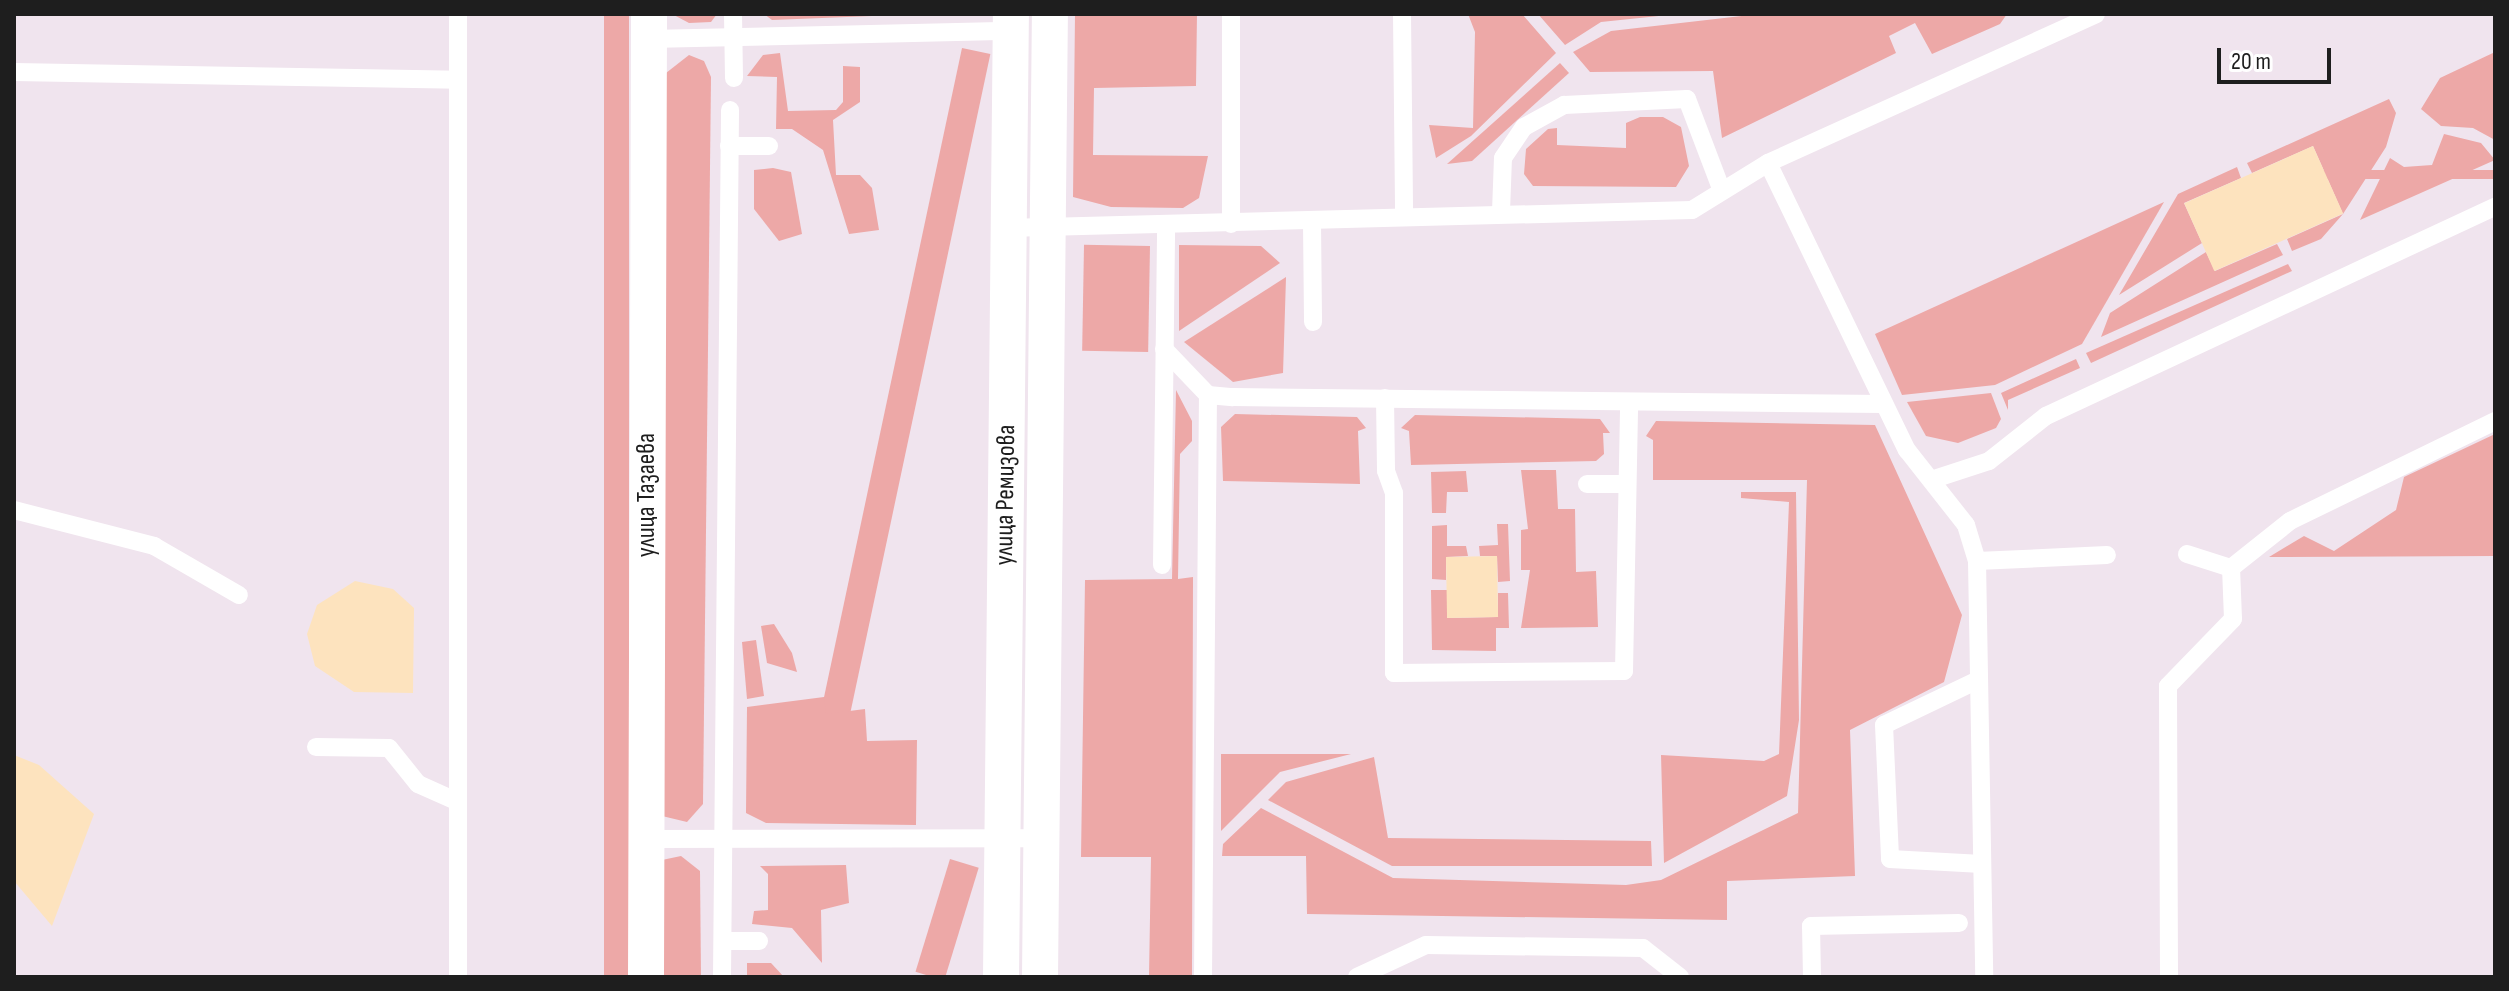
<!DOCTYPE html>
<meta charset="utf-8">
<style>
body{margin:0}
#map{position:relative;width:2509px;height:991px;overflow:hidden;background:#f0e4ee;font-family:"Sofia Sans Condensed",sans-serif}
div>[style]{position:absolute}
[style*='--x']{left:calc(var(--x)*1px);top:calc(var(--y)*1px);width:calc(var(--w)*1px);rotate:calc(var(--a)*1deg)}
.grass>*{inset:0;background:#eda8a7;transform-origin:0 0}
.park>*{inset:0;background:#fde3be;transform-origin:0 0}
.service>*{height:18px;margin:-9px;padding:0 9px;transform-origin:9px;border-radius:9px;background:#fff}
.minor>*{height:36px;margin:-18px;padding:0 18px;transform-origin:18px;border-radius:18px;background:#fff}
span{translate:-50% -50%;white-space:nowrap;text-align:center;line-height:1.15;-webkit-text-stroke:8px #fff;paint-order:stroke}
.street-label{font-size:26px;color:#1e1e1e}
.frame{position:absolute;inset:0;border:16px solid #1e1e1e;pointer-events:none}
.scale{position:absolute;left:2217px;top:48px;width:114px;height:36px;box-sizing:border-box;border:4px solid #1e1e1e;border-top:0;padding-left:10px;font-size:24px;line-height:28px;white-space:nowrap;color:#1e1e1e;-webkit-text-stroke:6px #fff;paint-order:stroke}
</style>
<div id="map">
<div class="grass">
<i style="left:604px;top:14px;width:25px;height:963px"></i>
<i style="clip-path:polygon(672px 14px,717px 14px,711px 22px,689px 23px)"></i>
<i style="clip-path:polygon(764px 14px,922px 14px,772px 20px)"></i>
<i style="clip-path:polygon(1075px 14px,1197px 14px,1196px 86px,1094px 88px,1093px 155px,1208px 156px,1199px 198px,1183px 208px,1111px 207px,1073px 197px)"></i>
<i style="clip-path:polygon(1468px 14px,1522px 14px,1556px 53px,1471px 136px,1436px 158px,1429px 125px,1473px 128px,1475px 32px)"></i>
<i style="clip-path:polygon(1538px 14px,1678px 14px,1601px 22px,1565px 45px)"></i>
<i style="clip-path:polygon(1759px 14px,2007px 14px,2000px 24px,1932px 54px,1915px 23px,1889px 36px,1896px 53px,1722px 138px,1713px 71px,1590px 72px,1573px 52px,1611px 31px)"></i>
<i style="left:962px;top:48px;width:29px;height:778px;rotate:12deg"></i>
<i style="clip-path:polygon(2495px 52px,2495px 140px,2473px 128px,2441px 126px,2421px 109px,2440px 78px)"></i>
<i style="clip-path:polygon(780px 53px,788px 111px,836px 110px,843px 102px,843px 66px,860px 67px,860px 102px,833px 120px,836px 175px,860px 175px,872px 188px,879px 230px,849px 234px,823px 150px,792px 129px,776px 129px,777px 77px,747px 76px,763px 55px)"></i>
<i style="clip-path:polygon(689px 55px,704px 61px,711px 77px,703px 804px,687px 822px,662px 816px,666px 73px)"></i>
<i style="clip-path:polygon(1560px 63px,1569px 73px,1472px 161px,1447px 164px)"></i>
<i style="clip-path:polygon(2389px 99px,2396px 113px,2386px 147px,2343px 214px,2321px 239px,2292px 251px,2287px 239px,2343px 214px,2313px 146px,2252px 173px,2247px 163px)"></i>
<i style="clip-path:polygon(1640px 117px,1663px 117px,1681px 127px,1689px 166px,1676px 187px,1533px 186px,1524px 174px,1526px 149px,1548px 129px,1557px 128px,1557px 145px,1626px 148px,1626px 123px)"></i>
<i style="clip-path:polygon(2444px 134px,2481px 143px,2495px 160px,2360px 220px,2390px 158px,2404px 167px,2432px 165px)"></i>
<i style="clip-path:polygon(2237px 167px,2241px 178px,2184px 203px,2202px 243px,2119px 295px,2178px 194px)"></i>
<i style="clip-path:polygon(773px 168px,791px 172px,802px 234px,779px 241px,754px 209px,754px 170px)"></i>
<i style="left:2495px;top:170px;width:9px;height:218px;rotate:90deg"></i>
<i style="clip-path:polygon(2164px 202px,2082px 344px,1995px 385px,1902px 395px,1875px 334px)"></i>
<i style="clip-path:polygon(2277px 244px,2283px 255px,2101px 337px,2110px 313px,2206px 252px,2215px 271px)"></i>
<i style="clip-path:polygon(1179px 245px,1261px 246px,1280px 263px,1179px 331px)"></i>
<i style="left:1150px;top:246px;width:106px;height:66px;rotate:91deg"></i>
<i style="clip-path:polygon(2288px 264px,2292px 271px,2091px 363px,2086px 353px)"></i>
<i style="clip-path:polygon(1286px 277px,1283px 373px,1233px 382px,1184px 342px)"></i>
<i style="clip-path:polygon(2076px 359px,2080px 368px,2008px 400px,2008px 410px,2001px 393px)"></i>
<i style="clip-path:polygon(1176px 390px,1192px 421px,1192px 441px,1180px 454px,1178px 579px,1193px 577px,1192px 977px,1149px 977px,1151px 857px,1081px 857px,1085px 580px,1172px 579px)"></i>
<i style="clip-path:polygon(1991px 393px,2001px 419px,1996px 428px,1958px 443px,1926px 436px,1907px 402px)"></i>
<i style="clip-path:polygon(1235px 414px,1357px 417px,1366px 428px,1358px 431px,1360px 484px,1223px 481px,1221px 427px)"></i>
<i style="clip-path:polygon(1415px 415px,1600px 419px,1610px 433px,1603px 433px,1604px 454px,1596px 461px,1411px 465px,1409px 431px,1401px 428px)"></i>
<i style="clip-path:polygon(1656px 421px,1875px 425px,1962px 615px,1944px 682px,1850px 730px,1855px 876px,1727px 881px,1727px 920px,1307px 914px,1306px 856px,1222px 856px,1223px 844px,1261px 808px,1393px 878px,1626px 885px,1661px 880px,1798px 813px,1807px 480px,1653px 480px,1653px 440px,1646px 436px)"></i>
<i style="clip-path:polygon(2495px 434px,2495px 556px,2269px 557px,2304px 536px,2334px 551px,2396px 510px,2404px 477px)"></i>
<i style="clip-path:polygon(1521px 470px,1556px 470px,1558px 509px,1575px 509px,1576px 572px,1596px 571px,1598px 627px,1521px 628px,1530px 570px,1521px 570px,1521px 530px,1528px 529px)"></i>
<i style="clip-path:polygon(1466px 471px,1468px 492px,1447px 492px,1446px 513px,1432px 513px,1431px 472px)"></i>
<i style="clip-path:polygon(1741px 492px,1796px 492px,1799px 720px,1787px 796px,1664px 863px,1661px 755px,1764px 761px,1779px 754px,1789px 502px,1741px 498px)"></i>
<i style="clip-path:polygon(1497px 524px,1508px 524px,1510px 581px,1498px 582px,1497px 556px,1480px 556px,1479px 546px,1498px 545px)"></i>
<i style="clip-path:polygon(1447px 525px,1447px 546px,1466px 546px,1468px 556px,1446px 557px,1446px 580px,1432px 579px,1432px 526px)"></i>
<i style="clip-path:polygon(1431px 590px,1447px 590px,1447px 618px,1498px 617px,1498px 593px,1508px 593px,1509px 628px,1496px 628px,1496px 651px,1432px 650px)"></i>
<i style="clip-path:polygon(774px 624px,792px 653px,797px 672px,767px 663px,761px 626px)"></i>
<i style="clip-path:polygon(756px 640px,764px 696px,747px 699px,742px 642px)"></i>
<i style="clip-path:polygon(824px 697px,826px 714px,865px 709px,867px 741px,917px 740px,916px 825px,766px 823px,746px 813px,747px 707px)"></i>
<i style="clip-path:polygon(1221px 754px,1351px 754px,1280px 772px,1221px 831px)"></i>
<i style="clip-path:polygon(1374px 757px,1388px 838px,1651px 841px,1652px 866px,1392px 866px,1268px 800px,1286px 782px)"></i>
<i style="clip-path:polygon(681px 856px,700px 871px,701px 977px,662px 977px,662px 860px)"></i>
<i style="left:950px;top:859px;width:30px;height:118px;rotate:17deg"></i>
<i style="clip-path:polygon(846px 865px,849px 903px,821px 910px,822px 963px,792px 928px,752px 924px,754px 911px,768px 910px,768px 874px,760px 866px)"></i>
<i style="clip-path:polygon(747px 963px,771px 963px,784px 977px,747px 977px)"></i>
</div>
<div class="park">
<i style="left:2313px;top:146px;width:74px;height:141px;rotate:66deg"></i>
<i style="left:1497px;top:556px;width:61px;height:51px;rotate:89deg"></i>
<i style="clip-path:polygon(355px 581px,393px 589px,414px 608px,413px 693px,354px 692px,315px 666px,307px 634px,317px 605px)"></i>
<i style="clip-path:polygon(14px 755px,39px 765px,94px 814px,52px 926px,14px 881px)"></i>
</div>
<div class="service">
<i style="--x:458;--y:14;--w:66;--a:90"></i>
<i style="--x:733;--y:14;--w:64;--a:89.1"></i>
<i style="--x:1402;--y:14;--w:199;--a:89.4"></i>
<i style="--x:649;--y:39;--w:362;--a:-1.3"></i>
<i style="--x:14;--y:72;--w:444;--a:1"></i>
<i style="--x:458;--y:80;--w:897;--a:90"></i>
<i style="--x:729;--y:146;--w:40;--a:0"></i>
<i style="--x:1768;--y:163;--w:360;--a:-24.4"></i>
<i style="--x:1501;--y:212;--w:54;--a:-87.9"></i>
<i style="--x:1503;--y:158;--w:37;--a:-56"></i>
<i style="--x:1524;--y:127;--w:46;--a:-28.8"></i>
<i style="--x:1564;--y:105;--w:123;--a:-2.8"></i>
<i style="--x:1687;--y:99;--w:98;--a:69.2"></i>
<i style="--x:1312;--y:223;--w:99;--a:89.4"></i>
<i style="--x:1231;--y:224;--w:210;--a:-90"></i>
<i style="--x:1009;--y:228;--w:683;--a:-1.51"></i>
<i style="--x:1692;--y:210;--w:89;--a:-31.7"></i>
<i style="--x:1768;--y:163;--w:319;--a:64.2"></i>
<i style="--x:1907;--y:450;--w:95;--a:51.8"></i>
<i style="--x:1966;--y:525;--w:38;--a:73"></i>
<i style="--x:1977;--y:561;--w:416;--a:89"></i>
<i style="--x:1164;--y:349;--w:64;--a:46.3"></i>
<i style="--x:1208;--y:395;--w:25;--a:5"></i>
<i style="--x:1233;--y:397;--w:651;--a:0.62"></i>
<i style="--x:1385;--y:398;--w:73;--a:89.2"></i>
<i style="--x:1386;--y:471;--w:23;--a:70"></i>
<i style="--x:1394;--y:493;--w:180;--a:90"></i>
<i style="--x:1394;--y:673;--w:230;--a:-0.5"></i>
<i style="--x:1624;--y:671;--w:269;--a:-88.9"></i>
<i style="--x:1934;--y:479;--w:58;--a:-18.1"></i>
<i style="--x:1989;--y:461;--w:73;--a:-38.3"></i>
<i style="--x:2046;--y:416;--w:495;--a:-25"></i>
<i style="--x:1587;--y:484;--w:39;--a:0"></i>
<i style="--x:14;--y:510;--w:145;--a:14.4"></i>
<i style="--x:154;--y:546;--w:98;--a:30"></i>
<i style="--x:2187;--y:554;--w:46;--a:17.7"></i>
<i style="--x:1977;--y:561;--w:130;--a:-2.6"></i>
<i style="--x:1162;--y:565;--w:339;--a:-89.3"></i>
<i style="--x:1978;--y:680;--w:104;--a:154.4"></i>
<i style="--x:1884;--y:725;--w:134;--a:87.4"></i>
<i style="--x:1890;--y:859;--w:92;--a:3.1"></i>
<i style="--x:316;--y:747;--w:73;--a:0.8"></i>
<i style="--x:389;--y:748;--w:46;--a:51.1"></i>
<i style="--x:418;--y:784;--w:42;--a:24.1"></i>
<i style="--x:646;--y:839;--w:396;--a:-0.1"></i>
<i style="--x:723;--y:941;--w:36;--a:0"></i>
<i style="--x:722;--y:977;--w:867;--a:-89.47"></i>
<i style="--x:1203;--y:977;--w:582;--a:-89.51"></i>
<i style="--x:1357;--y:977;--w:76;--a:-24.9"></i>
<i style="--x:1426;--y:945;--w:217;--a:0.8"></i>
<i style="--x:1643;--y:948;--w:47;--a:38.1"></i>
<i style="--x:1812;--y:977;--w:51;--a:-91.1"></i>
<i style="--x:1811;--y:926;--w:148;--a:-1.2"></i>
<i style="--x:2169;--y:977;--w:291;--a:-90.2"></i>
<i style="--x:2168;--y:686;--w:93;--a:-45.9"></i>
<i style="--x:2233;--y:619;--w:51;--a:-92.2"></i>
<i style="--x:2231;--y:568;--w:75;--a:-38.5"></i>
<i style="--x:2290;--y:521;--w:228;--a:-26"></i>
</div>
<div class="minor">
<i style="--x:646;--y:977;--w:963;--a:-89.82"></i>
<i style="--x:1001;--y:977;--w:963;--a:-89.41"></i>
<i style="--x:1040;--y:977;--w:963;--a:-89.41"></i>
</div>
<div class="street-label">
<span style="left:647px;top:495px;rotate:-90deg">улица Тазаева</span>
<span style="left:1006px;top:495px;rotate:-89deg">улица Ремизова</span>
</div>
<div class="frame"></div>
<div class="scale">20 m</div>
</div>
